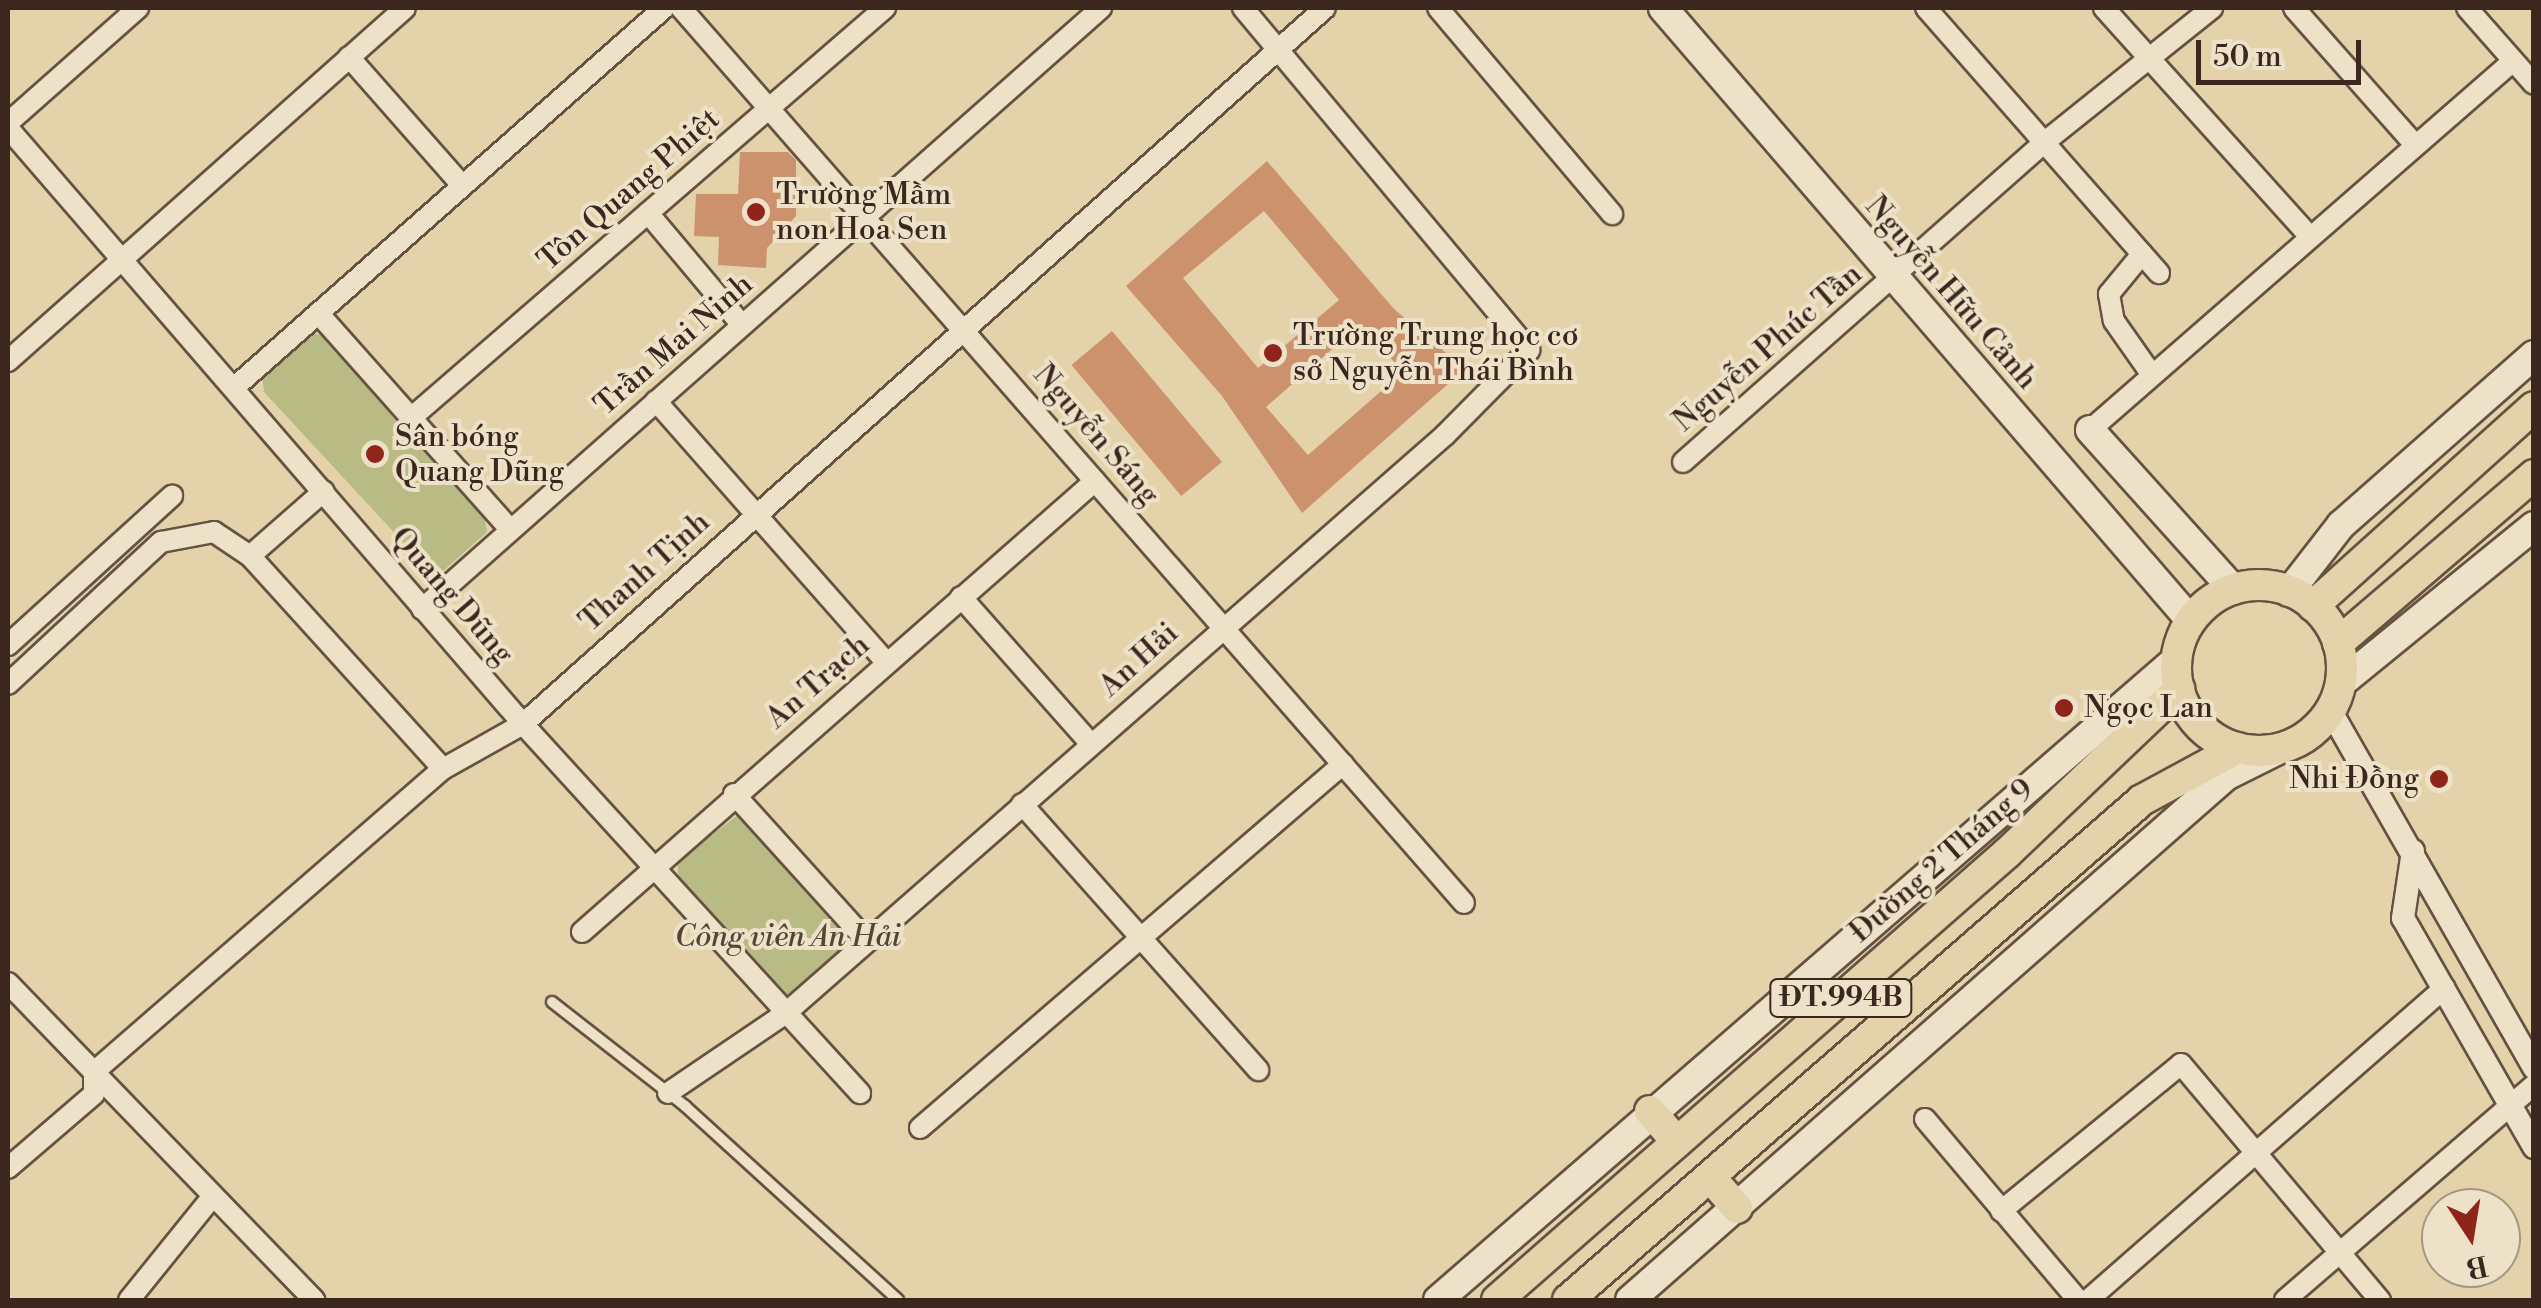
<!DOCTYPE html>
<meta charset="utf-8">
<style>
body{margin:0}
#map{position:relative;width:2541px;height:1308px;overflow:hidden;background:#e4d3aa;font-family:"Libre Bodoni",serif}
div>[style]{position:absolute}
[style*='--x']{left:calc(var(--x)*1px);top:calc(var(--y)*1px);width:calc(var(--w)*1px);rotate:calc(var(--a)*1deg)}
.green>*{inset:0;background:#b9bb85}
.building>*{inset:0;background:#cc926d;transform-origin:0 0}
.roads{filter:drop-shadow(2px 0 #665242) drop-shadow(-2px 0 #665242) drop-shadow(0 2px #665242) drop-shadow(0 -2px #665242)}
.service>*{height:10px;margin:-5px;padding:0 5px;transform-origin:5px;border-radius:5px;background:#ede2c8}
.minor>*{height:20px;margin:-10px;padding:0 10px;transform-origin:10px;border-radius:10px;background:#ede2c8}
.tertiary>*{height:22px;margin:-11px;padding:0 11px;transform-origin:11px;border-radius:11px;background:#ede2c8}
.secondary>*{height:28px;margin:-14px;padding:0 14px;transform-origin:14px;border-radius:14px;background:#ede2c8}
.primary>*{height:30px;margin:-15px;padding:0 15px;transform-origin:15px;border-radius:15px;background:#e4d3aa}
.primary>.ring{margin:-15px;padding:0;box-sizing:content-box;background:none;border:30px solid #e4d3aa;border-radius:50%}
.dots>*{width:28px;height:28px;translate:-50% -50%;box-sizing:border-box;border:5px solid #ede2c8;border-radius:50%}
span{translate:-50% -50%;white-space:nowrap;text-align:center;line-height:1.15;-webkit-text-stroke:8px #ede2c8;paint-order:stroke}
.shield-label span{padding:2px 8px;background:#ede2c8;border:2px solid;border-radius:8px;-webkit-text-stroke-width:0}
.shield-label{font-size:28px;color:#3c271f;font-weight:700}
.street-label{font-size:30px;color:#3c271f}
.poi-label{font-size:30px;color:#3c271f}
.left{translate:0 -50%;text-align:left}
.right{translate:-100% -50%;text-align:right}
.park-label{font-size:30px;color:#554533;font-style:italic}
.frame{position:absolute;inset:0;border:10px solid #3c271f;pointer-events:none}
.north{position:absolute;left:2421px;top:1188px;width:100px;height:100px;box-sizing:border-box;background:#ede2c8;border:2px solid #a69784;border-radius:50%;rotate:168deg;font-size:28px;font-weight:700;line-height:40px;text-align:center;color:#3c271f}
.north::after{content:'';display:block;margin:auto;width:35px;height:45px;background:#8f2418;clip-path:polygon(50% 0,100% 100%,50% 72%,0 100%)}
.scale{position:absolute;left:2196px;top:40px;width:165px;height:45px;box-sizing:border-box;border:5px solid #3c271f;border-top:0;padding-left:12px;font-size:30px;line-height:35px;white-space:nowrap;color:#3c271f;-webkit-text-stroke:8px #ede2c8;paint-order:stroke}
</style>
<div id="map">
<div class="green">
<i style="clip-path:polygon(308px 332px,327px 336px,484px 514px,487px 532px,442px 572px,426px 567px,264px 392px,262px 373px)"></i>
<i style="clip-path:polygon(738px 815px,852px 939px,790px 998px,678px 880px,678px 861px)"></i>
</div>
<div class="building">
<i style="clip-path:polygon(740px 152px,788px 152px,796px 160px,796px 216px,767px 248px,766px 268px,718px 265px,719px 237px,694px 236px,696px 194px,738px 194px)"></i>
<i style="clip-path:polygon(evenodd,1267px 161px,1394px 309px,1465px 369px,1302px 513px,1222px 396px,1126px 286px,1267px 161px,1264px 211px,1339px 300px,1258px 368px,1183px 278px,1264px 211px,1267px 161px,1361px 324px,1403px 372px,1308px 455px,1266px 407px,1361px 324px)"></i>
<i style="left:1112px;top:331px;width:171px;height:53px;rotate:50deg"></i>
</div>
<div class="roads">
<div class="service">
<i style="--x:552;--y:1002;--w:169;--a:38"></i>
<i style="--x:685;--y:1106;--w:288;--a:42.3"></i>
</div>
<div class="minor">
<i style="--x:681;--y:8;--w:1189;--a:48.82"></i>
<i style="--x:1438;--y:8;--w:270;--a:49.8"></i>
<i style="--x:1926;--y:8;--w:353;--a:48.7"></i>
<i style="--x:2104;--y:8;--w:307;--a:48"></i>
<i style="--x:2294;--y:8;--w:183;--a:48.5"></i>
<i style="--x:2467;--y:8;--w:101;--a:48.6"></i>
<i style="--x:349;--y:57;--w:171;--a:48.6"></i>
<i style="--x:8;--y:123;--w:174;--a:-41.5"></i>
<i style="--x:8;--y:128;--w:788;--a:49.17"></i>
<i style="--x:523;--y:724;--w:500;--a:47.6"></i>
<i style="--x:648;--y:213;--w:146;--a:50"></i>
<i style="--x:2142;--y:254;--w:52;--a:129.5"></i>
<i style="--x:2109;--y:294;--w:27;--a:80"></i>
<i style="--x:2114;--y:321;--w:66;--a:54.9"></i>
<i style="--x:318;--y:313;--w:289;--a:48.4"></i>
<i style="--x:8;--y:361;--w:531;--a:-41.64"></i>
<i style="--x:236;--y:386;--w:571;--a:-41.45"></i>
<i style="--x:656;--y:401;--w:348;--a:48.6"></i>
<i style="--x:411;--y:418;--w:627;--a:-40.86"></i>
<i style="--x:2090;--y:430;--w:561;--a:-41.1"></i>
<i style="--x:1683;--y:462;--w:485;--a:-41.5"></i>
<i style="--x:2046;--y:141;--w:213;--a:-38.7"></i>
<i style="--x:250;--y:556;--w:98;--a:-41.3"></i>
<i style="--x:961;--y:597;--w:195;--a:48.5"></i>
<i style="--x:422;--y:609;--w:907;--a:-41.51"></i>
<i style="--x:8;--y:645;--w:222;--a:-42.3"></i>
<i style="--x:8;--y:684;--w:209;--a:-42.9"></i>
<i style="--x:161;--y:542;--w:54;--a:-10.7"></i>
<i style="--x:214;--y:532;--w:43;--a:33.7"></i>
<i style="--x:250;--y:556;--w:287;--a:47.8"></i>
<i style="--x:734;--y:794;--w:198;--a:47.9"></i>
<i style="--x:1022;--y:804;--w:356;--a:48.4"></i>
<i style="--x:582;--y:932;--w:683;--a:-41.32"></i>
<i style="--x:8;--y:983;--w:441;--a:46"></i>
<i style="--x:668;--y:1093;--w:143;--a:-34.1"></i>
<i style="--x:786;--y:1013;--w:877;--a:-41.25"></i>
<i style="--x:1445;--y:435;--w:120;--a:-45.3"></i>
<i style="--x:1529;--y:350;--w:446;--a:-129.9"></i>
<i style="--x:1925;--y:1119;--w:237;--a:49.8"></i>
<i style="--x:920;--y:1128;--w:558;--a:-40.71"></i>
<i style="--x:8;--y:1168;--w:113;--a:-40.7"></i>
<i style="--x:94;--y:1094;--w:22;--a:-90"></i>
<i style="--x:94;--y:1072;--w:462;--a:-41"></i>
<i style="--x:443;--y:769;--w:92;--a:-29.4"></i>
<i style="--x:523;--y:724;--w:1075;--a:-41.76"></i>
<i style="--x:2001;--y:1211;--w:232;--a:-39.2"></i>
<i style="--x:2181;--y:1064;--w:309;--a:49.9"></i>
<i style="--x:129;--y:1300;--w:134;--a:-51.1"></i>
<i style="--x:2088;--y:1300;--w:474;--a:-41.2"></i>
<i style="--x:2285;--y:1300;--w:329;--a:-40.8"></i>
</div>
<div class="tertiary">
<i style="--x:2330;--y:710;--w:412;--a:60.3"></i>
<i style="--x:2413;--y:851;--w:68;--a:98.5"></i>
<i style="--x:2403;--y:918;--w:264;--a:60.2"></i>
</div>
<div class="secondary">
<i style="--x:1663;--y:8;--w:809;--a:49.26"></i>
<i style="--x:2090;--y:430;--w:215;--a:48"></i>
<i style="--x:2289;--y:592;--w:85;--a:-52.2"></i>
<i style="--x:2341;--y:525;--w:257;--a:-41.4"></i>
<i style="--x:2340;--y:684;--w:250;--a:-39.2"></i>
<i style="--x:1438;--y:1300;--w:978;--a:-40.94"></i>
<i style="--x:1630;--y:1300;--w:794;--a:-41.32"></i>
<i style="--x:2226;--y:776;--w:65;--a:-26.6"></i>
</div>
<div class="primary">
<i class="ring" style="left:2176px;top:585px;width:136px;height:136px"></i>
<i style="--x:2313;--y:606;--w:297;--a:-42"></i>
<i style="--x:2338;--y:643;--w:258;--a:-40.6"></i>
<i style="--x:1650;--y:1111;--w:41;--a:48.9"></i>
<i style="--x:1710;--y:1177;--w:41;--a:48.9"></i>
<i style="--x:1497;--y:1300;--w:678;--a:-41.23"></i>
<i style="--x:2007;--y:853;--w:238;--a:-43.6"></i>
<i style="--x:1568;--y:1300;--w:761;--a:-41.06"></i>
<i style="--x:2142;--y:800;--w:109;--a:-28.4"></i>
</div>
</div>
<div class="dots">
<i style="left:756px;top:212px;background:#8f2418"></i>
<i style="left:1273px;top:353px;background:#8f2418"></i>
<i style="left:375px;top:454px;background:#8f2418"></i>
<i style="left:2064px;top:708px;background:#8f2418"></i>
<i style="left:2439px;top:779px;background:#8f2418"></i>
</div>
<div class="shield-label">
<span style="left:1841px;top:998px">ĐT.994B</span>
</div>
<div class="street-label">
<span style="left:629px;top:190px;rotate:-41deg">Tôn Quang Phiệt</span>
<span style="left:1951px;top:293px;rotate:49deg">Nguyễn Hữu Cảnh</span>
<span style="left:674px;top:345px;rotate:-41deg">Trần Mai Ninh</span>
<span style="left:1768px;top:348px;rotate:-41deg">Nguyễn Phúc Tần</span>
<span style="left:1096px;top:435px;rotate:49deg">Nguyễn Sáng</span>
<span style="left:645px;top:572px;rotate:-42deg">Thanh Tịnh</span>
<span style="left:452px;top:596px;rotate:49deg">Quang Dũng</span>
<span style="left:1139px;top:660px;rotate:-42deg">An Hải</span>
<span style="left:818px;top:682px;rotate:-41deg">An Trạch</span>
<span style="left:1942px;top:861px;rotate:-41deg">Đường 2 Tháng 9</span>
</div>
<div class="poi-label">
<span class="left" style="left:776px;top:212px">Trường Mầm<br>non Hoa Sen</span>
<span class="left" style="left:1293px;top:353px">Trường Trung học cơ<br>sở Nguyễn Thái Bình</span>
<span class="left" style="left:395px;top:454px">Sân bóng<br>Quang Dũng</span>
<span class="left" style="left:2084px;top:708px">Ngọc Lan</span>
<span class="right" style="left:2419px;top:779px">Nhi Đồng</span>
</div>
<div class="park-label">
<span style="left:788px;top:937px">Công viên An Hải</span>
</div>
<div class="frame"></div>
<div class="north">B</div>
<div class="scale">50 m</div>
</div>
